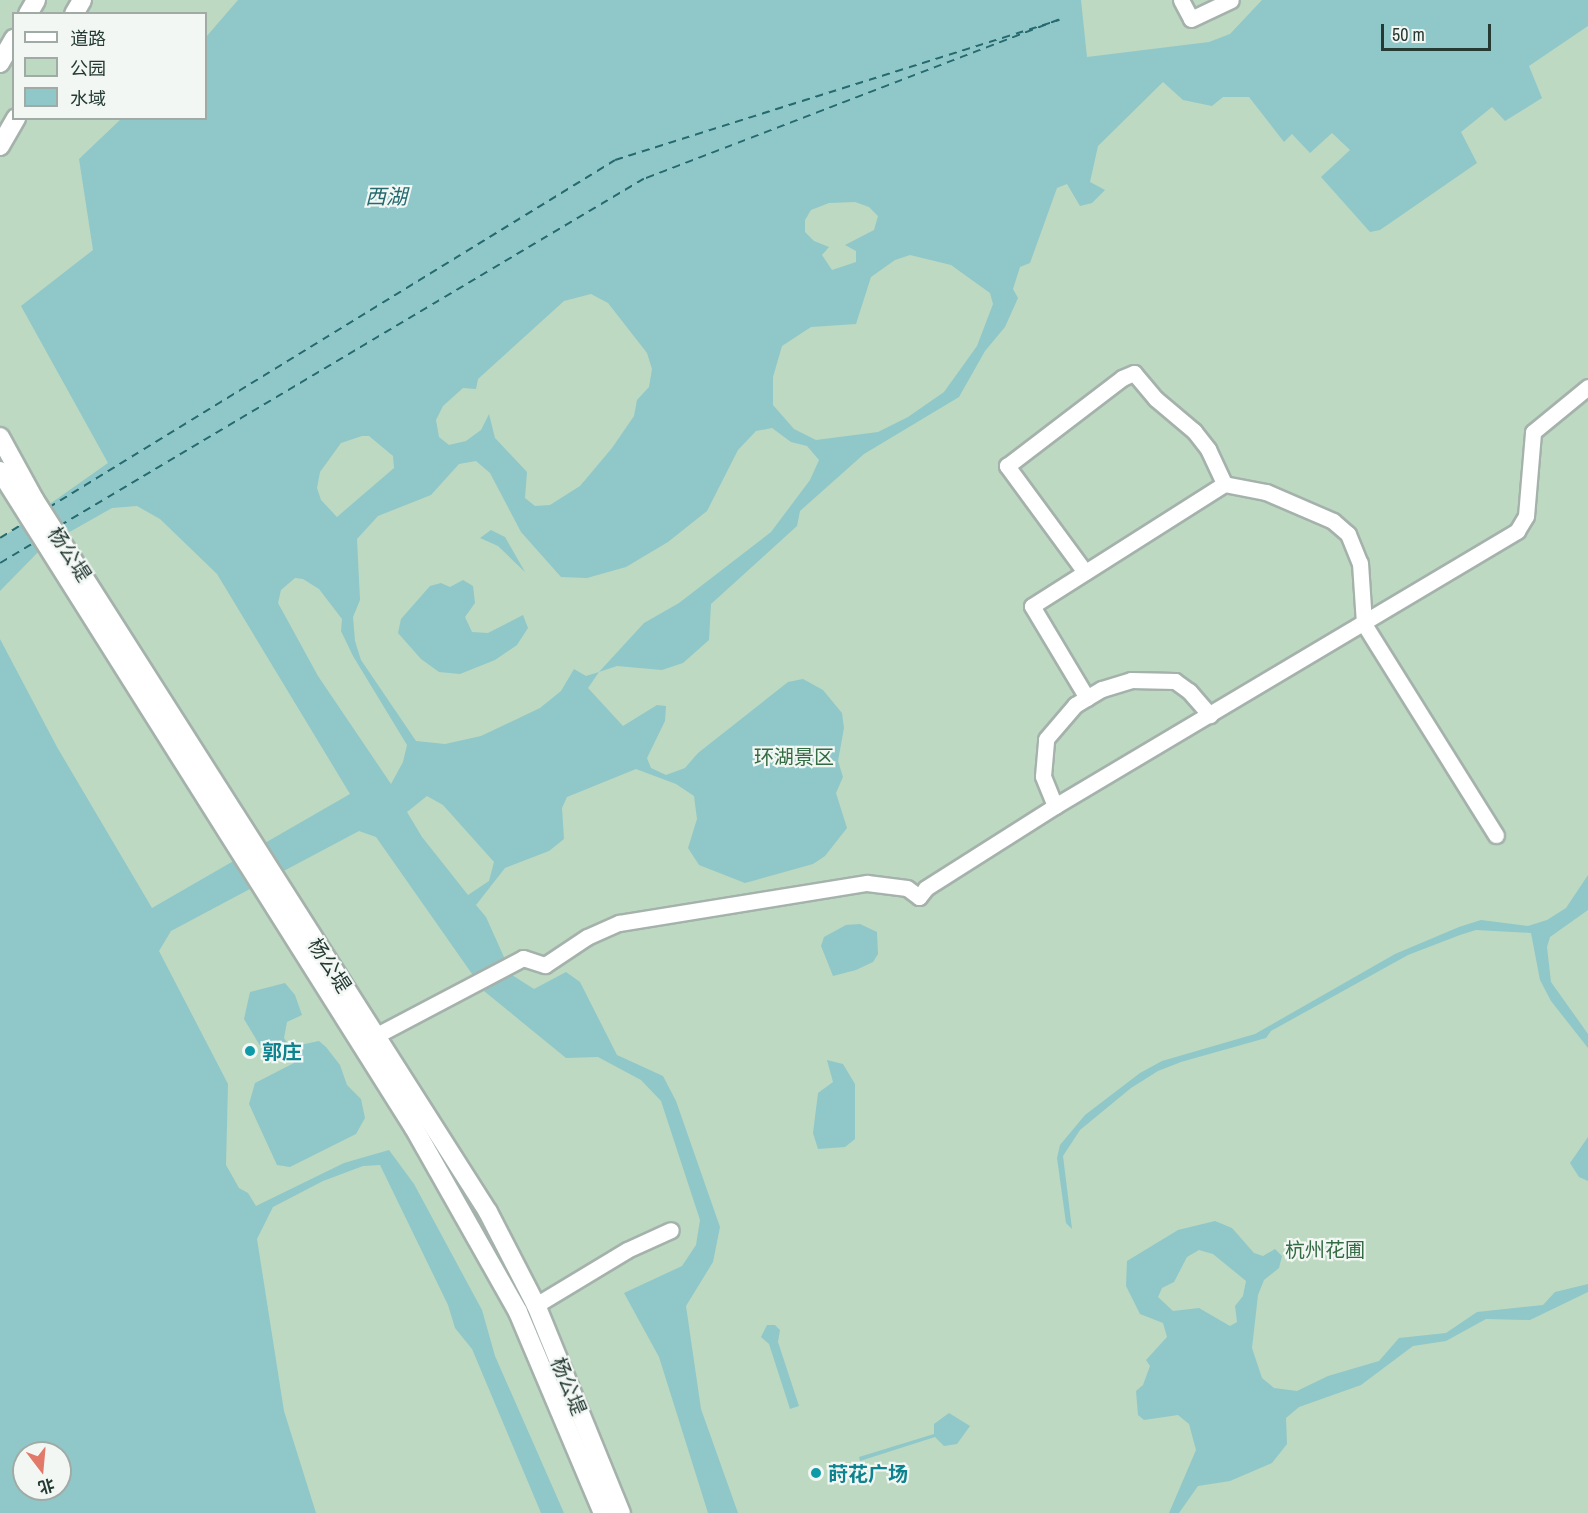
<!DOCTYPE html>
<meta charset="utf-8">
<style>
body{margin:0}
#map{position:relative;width:1588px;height:1513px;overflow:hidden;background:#e2ebe6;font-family:"Archivo Narrow","Noto Sans SC",sans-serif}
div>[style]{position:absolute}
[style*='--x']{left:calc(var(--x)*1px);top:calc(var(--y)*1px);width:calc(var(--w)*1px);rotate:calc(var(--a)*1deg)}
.green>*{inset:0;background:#bdd9c2}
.water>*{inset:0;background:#90c7c9}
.ferry>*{height:1.5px;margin-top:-0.75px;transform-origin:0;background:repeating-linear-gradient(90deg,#256a6f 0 8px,transparent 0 14px)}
.roads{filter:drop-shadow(2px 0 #a5b2ac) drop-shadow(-2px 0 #a5b2ac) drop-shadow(0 2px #a5b2ac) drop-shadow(0 -2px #a5b2ac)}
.minor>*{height:15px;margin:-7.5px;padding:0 7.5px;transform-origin:7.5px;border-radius:7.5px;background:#fff}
.secondary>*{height:18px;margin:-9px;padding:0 9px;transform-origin:9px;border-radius:9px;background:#fff}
.dots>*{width:16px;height:16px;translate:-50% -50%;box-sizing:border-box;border:3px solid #f2f7f4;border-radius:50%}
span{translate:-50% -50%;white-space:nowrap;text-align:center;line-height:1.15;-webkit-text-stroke:4.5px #f2f7f4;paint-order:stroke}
.street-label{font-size:20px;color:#243a32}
.park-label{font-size:20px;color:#336c43}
.culture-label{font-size:20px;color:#0d838f;font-weight:700}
.left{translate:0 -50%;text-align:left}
.water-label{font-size:21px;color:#256a6f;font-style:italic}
.legend{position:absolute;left:12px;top:12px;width:195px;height:108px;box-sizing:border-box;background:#f2f7f4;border:2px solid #a0aba6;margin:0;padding:8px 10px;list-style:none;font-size:18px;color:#243a32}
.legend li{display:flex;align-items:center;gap:12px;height:30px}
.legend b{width:30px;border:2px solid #a0aba6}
.north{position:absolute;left:12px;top:1441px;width:60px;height:60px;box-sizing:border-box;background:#f2f7f4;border:2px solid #a0aba6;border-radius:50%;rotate:164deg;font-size:16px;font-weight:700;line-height:24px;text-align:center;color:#243a32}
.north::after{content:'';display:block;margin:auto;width:21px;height:27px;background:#e27a69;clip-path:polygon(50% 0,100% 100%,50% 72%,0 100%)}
.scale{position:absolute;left:1381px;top:24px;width:110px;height:27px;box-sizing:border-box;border:3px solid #243a32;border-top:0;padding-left:8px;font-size:18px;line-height:21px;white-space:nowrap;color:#243a32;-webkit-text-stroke:4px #f2f7f4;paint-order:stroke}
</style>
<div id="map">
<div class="green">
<i style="clip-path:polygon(evenodd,0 0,1588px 0,1588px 1513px,0 1513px,0 0,14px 14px,206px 14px,206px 118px,14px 118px,14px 14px,0 0,24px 1453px,60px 1453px,60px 1489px,24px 1489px,24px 1453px)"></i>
</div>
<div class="water">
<i style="clip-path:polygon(evenodd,238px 0,1081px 0,1087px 57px,1209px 42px,1230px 34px,1262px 0,1588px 0,1588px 26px,1529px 66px,1542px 98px,1505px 121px,1492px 107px,1461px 132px,1477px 163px,1380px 230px,1370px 232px,1321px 177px,1350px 150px,1332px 133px,1310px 153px,1292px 134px,1284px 142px,1249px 97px,1223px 97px,1212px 106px,1183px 100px,1163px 82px,1098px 146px,1090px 182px,1105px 190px,1092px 203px,1080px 206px,1067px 184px,1057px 188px,1030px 263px,1020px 267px,1013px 289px,1018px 298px,1005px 327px,985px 351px,959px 397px,864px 454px,800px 511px,797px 526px,711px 604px,709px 640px,683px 663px,662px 670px,617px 666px,599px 672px,588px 688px,623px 726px,657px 705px,666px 706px,665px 721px,647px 758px,651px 768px,666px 775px,685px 768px,698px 753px,788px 682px,803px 679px,823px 690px,842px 713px,844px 728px,838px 761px,843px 777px,836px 793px,847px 828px,825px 856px,813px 864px,745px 883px,699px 865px,688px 848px,697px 819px,694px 796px,676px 784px,636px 769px,567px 797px,562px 808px,564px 839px,549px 851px,505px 868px,476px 905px,486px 917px,512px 975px,534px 989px,566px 972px,580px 982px,617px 1055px,663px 1076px,676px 1101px,720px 1227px,713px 1262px,686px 1306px,701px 1409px,738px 1513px,708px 1513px,659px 1357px,624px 1293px,682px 1266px,696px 1245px,700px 1220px,661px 1101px,641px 1080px,598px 1057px,566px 1058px,484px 991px,376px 837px,359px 831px,171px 931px,159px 951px,228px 1084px,226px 1165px,239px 1188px,248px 1193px,256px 1206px,344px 1163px,389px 1150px,414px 1184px,482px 1310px,495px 1356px,564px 1513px,541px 1513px,472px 1349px,455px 1328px,448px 1305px,380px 1165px,363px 1166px,323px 1181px,273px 1207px,257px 1239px,284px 1411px,316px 1513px,0 1513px,0 639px,57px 747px,152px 908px,350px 794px,217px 574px,160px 519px,137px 506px,112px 508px,43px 547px,0 591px,0 539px,108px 463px,21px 306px,93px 250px,79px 159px,121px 119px,206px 118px,206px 37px,238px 0,855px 202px,869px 207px,878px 216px,874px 230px,845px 245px,856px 251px,856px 262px,832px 270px,822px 255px,829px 247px,814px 241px,805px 232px,805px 220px,811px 210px,829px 203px,855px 202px,238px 0,910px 255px,951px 265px,990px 293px,993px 304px,977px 346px,944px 392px,908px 417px,878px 432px,816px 440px,794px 429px,773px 405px,773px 377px,782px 346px,811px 327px,856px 324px,871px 277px,895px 260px,910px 255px,238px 0,591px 294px,608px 303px,647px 353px,652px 369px,649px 387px,637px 400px,634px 416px,612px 448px,580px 486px,550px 505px,535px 506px,525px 498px,527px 472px,495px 438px,489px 414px,481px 430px,466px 441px,449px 445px,439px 437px,436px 420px,443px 406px,463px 388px,476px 389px,478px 379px,564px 301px,591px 294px,238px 0,772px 428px,791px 442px,807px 446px,819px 460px,810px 480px,771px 532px,679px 603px,644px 623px,599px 672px,586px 676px,574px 669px,561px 691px,540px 708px,481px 736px,445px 744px,416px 741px,361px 660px,355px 641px,353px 617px,360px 600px,357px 539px,378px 516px,431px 495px,459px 464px,476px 461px,490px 473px,521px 532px,561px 577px,587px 578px,626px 567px,668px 542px,707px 511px,738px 450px,756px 431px,772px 428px,238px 0,362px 436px,369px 436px,393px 456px,394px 468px,337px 517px,321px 500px,317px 488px,320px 472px,341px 443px,362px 436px,238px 0,295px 578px,303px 579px,319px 589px,342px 619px,341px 631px,353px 656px,407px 745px,403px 762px,391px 784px,318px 676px,278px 603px,281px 590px,295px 578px,238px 0,427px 796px,443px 805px,494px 862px,489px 881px,468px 895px,422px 837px,407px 812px,427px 796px,238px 0,24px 1453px,60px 1453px,60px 1489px,24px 1489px,24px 1453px)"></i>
<i style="clip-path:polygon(491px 530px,505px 537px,525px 572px,498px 546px,480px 538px)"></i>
<i style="clip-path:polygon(463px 580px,473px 586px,475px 603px,465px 617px,472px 632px,488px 633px,523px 615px,528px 628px,517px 645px,495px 660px,460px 674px,439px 672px,421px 659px,398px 633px,401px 619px,430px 586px,441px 583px,450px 587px)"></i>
<i style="clip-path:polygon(1588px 875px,1588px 910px,1550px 937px,1547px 947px,1551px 982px,1588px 1034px,1588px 1048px,1551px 1001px,1540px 980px,1531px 933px,1476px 930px,1460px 935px,1408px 955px,1271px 1031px,1266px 1038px,1181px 1062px,1158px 1071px,1131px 1088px,1080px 1130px,1063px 1156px,1072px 1229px,1066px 1223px,1057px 1158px,1060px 1145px,1085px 1115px,1140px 1073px,1162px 1061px,1255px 1034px,1395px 954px,1459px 927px,1481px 920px,1528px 926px,1547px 920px,1566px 908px)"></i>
<i style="clip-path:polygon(860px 924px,877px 932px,878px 954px,873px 962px,856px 970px,833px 976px,821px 946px,824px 937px,846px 925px)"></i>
<i style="clip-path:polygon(285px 983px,295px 995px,302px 1015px,287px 1022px,284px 1038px,290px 1047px,319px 1041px,326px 1047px,340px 1065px,347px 1085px,361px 1099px,365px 1118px,356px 1134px,290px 1167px,277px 1165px,249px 1104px,255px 1083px,294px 1063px,276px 1040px,262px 1049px,244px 1019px,250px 992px)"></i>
<i style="clip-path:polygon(827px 1060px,843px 1064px,855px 1084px,855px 1139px,845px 1147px,818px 1149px,813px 1133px,818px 1093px,833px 1082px)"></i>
<i style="clip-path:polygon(1588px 1137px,1588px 1181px,1579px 1177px,1570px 1163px)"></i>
<i style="clip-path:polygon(evenodd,1215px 1221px,1232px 1228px,1254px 1253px,1263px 1256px,1275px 1249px,1282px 1256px,1279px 1268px,1264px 1280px,1258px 1295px,1252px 1348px,1262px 1378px,1274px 1388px,1297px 1391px,1328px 1376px,1379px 1361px,1399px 1338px,1446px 1333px,1477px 1312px,1543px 1305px,1555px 1292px,1588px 1284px,1588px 1292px,1530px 1320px,1486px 1319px,1446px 1341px,1413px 1346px,1361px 1385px,1299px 1407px,1286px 1418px,1287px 1444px,1272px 1463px,1230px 1481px,1198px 1486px,1179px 1513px,1169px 1513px,1196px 1450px,1189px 1424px,1178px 1415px,1144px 1420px,1138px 1415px,1136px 1391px,1143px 1385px,1150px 1366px,1146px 1360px,1167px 1337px,1163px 1323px,1140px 1314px,1126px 1286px,1127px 1261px,1178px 1230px,1215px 1221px,1199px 1250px,1213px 1254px,1246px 1281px,1243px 1296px,1235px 1306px,1237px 1322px,1230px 1326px,1199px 1308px,1173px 1311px,1158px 1297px,1162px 1288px,1174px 1282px,1187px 1257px,1199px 1250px)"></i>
<i style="clip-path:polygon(767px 1325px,775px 1325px,780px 1330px,778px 1342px,799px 1406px,790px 1409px,769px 1344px,761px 1337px)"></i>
<i style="clip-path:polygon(949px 1413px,970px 1426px,957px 1444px,944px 1446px,935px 1437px,860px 1461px,859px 1457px,934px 1434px,934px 1424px)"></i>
</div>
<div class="ferry">
<i style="--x:48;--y:508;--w:665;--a:-31.54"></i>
<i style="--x:615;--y:160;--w:466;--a:-17.5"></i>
<i style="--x:1059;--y:20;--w:444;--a:159"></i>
<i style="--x:644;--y:179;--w:677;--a:149.27"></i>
<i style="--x:0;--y:538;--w:28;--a:-32"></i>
<i style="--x:0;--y:563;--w:41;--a:-31"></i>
</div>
<div class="roads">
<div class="minor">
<i style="--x:1181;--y:0;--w:21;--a:62"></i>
<i style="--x:1191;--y:19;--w:44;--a:-25.4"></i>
<i style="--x:1085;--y:572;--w:132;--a:-126.3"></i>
<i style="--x:1007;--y:466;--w:145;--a:-37.4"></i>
<i style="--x:1122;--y:378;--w:13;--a:-23"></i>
<i style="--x:1134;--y:373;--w:34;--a:50"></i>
<i style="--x:1156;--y:399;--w:50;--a:40.1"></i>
<i style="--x:1194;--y:431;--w:23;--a:52"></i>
<i style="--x:1208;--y:449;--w:38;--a:65"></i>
<i style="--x:1087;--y:698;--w:107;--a:-120.9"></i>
<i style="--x:1032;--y:606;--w:227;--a:-32.4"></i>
<i style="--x:1224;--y:484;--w:43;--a:10.8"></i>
<i style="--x:1266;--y:492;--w:73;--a:23.4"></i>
<i style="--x:1333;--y:521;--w:20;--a:41"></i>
<i style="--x:1348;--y:534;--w:31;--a:68"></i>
<i style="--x:1360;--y:563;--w:61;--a:86.2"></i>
<i style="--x:1364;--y:624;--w:249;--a:58"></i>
<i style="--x:1055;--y:806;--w:32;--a:-112"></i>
<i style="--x:1043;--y:776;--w:37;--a:-85"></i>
<i style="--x:1046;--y:739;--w:45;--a:-49.5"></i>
<i style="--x:1075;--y:705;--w:31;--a:-31"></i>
<i style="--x:1102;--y:689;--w:30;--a:-17"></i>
<i style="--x:1131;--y:680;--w:44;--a:1.3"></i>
<i style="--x:1175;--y:681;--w:17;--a:36"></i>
<i style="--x:1189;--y:691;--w:32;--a:49"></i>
<i style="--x:377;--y:1035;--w:165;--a:-27.8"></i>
<i style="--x:523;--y:958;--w:23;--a:18"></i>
<i style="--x:545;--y:965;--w:50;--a:-33.7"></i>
<i style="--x:587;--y:937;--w:35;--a:-24"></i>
<i style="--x:619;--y:923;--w:251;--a:-9.2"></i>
<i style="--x:867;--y:883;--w:40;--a:7.1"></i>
<i style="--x:907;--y:888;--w:15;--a:37"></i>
<i style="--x:919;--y:897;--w:11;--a:-52"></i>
<i style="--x:926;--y:888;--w:153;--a:-32.4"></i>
<i style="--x:1055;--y:806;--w:538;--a:-30.76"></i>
<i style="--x:1517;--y:531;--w:17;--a:-59"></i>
<i style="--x:1526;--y:516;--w:84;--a:-85.2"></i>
<i style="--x:1533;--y:432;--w:71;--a:-39.3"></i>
<i style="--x:536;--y:1305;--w:106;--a:-31.1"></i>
<i style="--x:627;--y:1250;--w:48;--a:-24.4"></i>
</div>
<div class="secondary">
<i style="--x:28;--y:14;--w:16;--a:-60"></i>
<i style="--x:74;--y:14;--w:16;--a:-60"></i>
<i style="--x:0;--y:63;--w:28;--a:-60"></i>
<i style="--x:0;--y:146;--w:32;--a:-60"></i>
<i style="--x:0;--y:437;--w:71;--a:61.3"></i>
<i style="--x:34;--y:499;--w:845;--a:57.51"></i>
<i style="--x:488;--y:1212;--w:105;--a:62.7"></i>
<i style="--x:536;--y:1305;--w:225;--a:67.8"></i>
<i style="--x:0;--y:471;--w:777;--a:57.78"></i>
<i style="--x:414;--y:1128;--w:211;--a:60.5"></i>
<i style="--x:518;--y:1312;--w:218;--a:67.1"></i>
</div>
</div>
<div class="dots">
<i style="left:250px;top:1051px;background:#0f9aa8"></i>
<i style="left:816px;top:1473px;background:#0f9aa8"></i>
</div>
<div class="street-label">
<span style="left:70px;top:554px;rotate:57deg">杨公堤</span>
<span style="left:330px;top:965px;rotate:57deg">杨公堤</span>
<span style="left:569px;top:1386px;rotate:68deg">杨公堤</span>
</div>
<div class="park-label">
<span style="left:794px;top:756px">环湖景区</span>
<span style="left:1325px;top:1249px">杭州花圃</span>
</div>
<div class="culture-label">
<span class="left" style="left:262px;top:1051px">郭庄</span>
<span class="left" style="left:828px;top:1473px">莳花广场</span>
</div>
<div class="water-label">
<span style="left:386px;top:197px">西湖</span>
</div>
<ul class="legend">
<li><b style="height:8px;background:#fff"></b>道路</li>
<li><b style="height:16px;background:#bdd9c2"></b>公园</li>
<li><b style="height:16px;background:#90c7c9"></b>水域</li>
</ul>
<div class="north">北</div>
<div class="scale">50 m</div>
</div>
